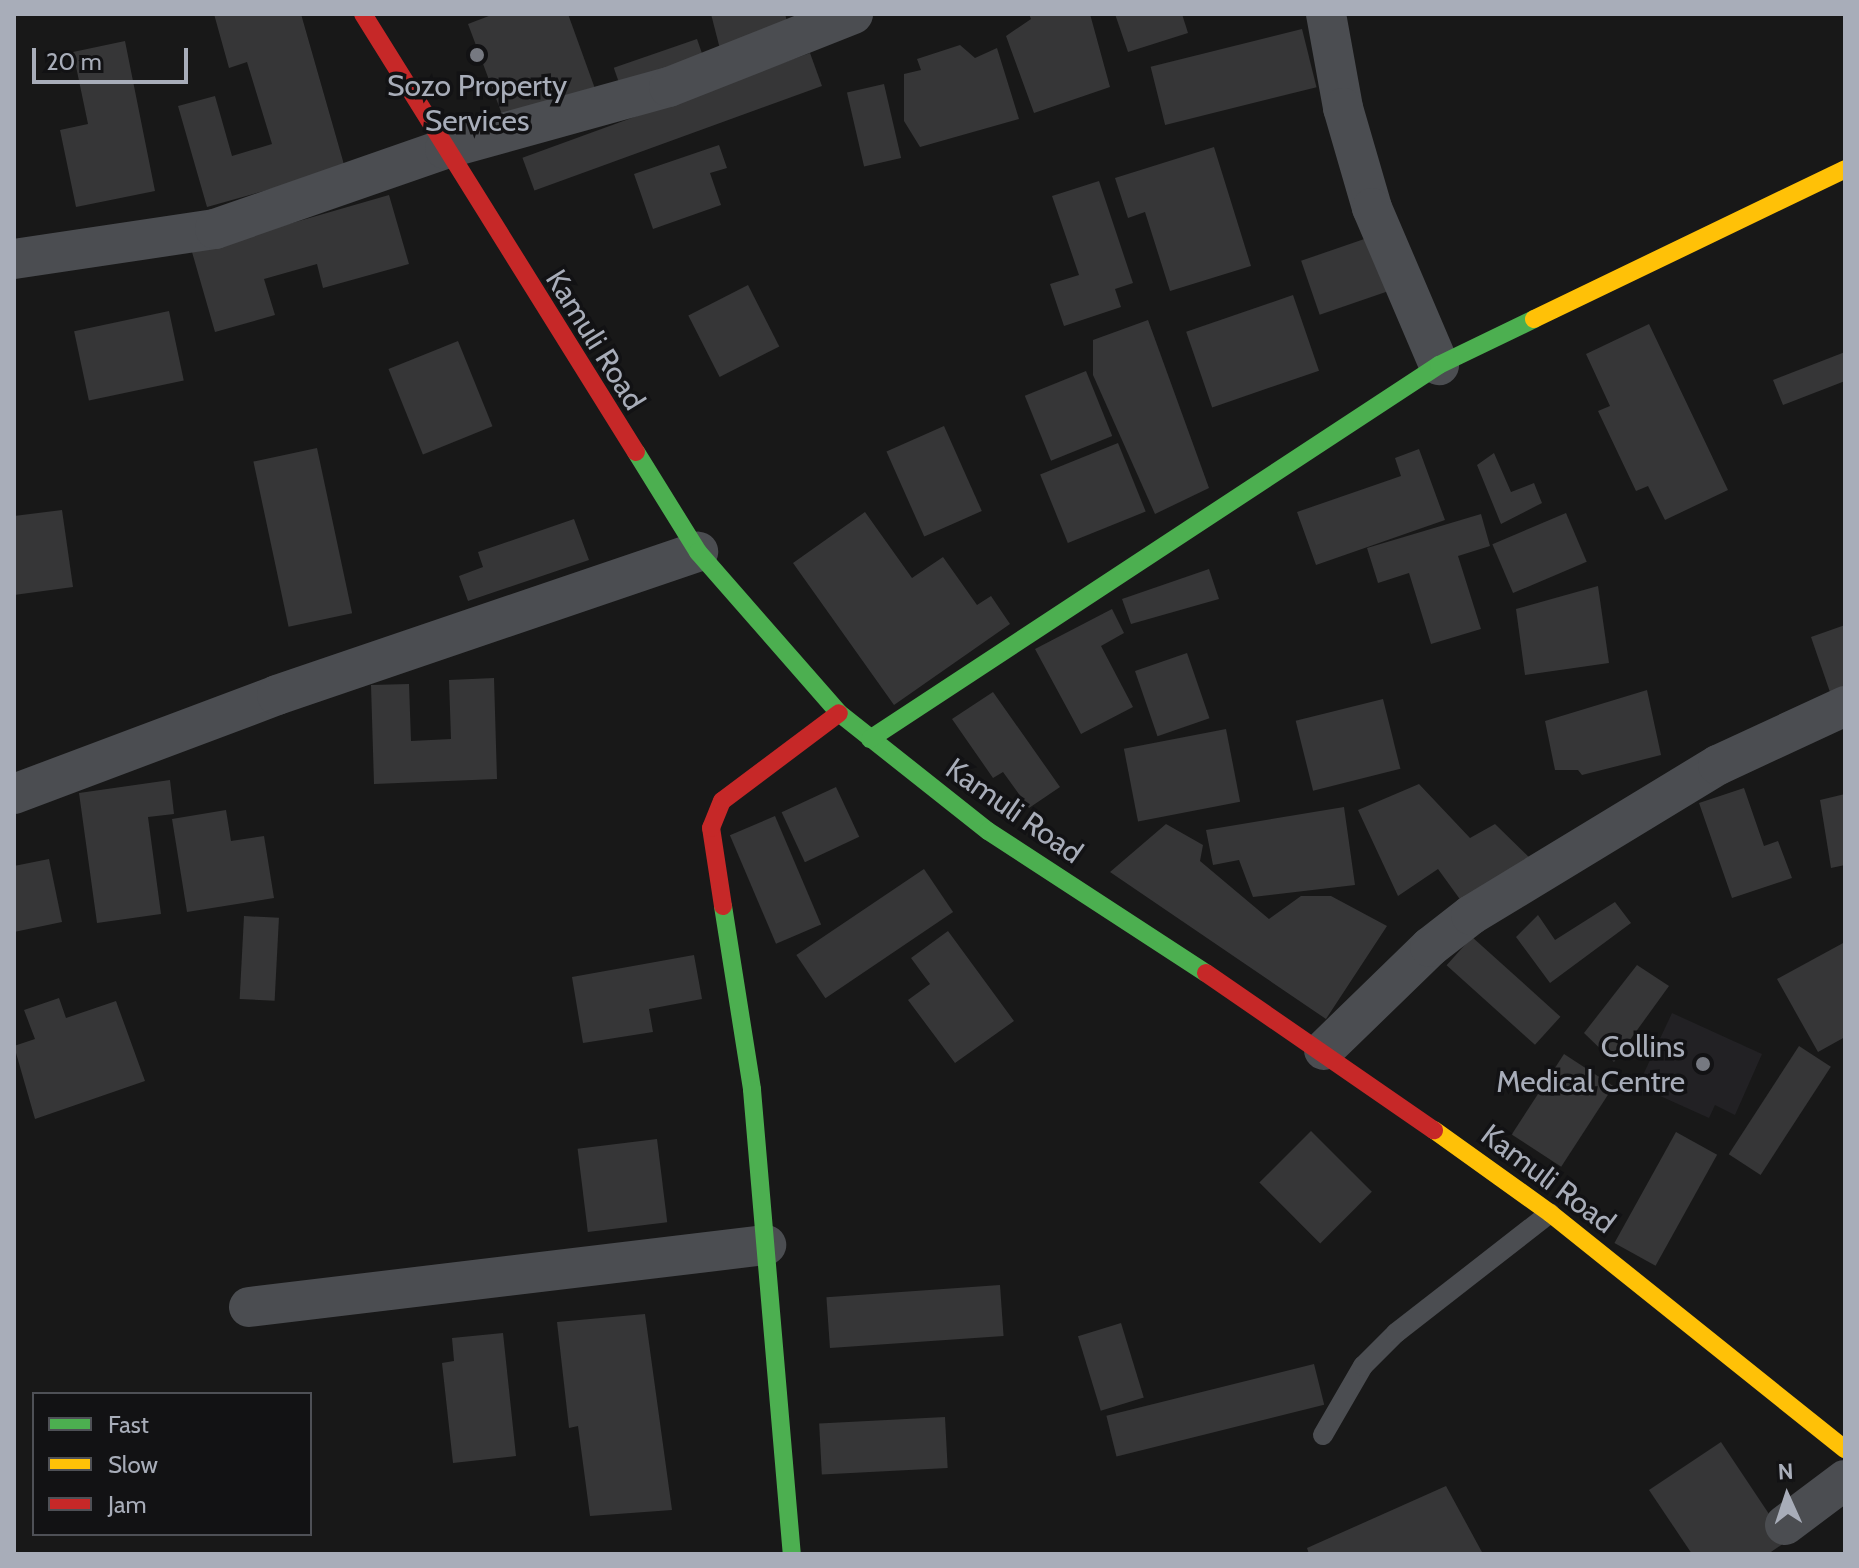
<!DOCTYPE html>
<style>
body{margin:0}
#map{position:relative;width:1859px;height:1568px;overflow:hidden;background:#181818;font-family:Cabin,sans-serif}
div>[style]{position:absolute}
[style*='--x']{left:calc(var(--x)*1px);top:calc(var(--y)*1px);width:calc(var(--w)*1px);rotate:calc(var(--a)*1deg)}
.built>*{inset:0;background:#222124}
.building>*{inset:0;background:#363637;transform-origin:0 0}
.lane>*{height:20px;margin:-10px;padding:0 10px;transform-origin:10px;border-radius:10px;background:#4b4d51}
.street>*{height:40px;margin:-20px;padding:0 20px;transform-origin:20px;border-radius:20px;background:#4b4d51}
.fast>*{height:18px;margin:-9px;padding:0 9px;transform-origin:9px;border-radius:9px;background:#4caf50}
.slow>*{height:18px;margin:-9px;padding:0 9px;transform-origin:9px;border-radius:9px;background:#ffc107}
.jam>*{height:18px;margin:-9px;padding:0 9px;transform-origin:9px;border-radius:9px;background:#c62828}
.dots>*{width:22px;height:22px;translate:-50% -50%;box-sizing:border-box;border:4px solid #121214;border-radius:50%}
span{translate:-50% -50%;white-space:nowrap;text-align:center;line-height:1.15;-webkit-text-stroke:7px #121214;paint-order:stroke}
.poi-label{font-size:30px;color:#a8adb9}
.right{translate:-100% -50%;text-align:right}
.street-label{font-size:30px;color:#a8adb9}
.frame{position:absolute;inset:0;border:16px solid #a8adb9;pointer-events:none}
.legend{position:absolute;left:32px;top:1392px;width:280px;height:144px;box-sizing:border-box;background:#121214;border:2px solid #4e5056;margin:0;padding:10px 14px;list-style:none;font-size:24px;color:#a8adb9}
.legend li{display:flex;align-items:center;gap:16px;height:40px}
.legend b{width:40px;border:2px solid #4e5056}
.north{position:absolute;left:1747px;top:1456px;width:80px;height:80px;-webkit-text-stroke:6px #121214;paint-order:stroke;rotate:357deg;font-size:22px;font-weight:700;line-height:32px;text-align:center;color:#a8adb9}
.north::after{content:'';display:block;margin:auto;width:28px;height:36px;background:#a8adb9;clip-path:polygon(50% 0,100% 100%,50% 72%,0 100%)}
.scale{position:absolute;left:32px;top:48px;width:156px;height:36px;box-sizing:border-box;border:4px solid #a8adb9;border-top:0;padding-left:10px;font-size:24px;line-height:28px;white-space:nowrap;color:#a8adb9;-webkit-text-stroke:6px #121214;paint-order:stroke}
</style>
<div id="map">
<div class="built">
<i style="clip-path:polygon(1672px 1013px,1762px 1054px,1735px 1115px,1715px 1105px,1709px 1118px,1658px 1095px,1663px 1083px,1643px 1075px)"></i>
</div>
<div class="building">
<i style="clip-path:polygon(214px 14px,301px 14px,345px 168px,207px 207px,178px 106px,215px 96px,232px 156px,272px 144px,247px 62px,229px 68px)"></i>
<i style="clip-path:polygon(494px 14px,568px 14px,598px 97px,506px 125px,468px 24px)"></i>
<i style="clip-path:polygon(711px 14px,785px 14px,789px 28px,720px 49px)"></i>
<i style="clip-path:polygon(1029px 14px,1090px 14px,1110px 87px,1034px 113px,1006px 36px,1031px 19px)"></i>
<i style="clip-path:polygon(1115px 14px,1182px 14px,1188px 33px,1128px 52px)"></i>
<i style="left:1302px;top:29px;width:60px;height:156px;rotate:76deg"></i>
<i style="left:697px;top:39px;width:28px;height:88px;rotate:71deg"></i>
<i style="clip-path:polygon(125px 41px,155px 191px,76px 207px,60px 130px,88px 124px,73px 52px)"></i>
<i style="clip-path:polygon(960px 45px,975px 58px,997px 48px,1019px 119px,920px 147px,904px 121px,904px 74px,921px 70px,917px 59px)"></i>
<i style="left:810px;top:53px;width:35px;height:306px;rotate:70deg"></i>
<i style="left:884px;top:84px;width:76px;height:38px;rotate:77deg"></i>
<i style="clip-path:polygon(719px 145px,727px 168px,710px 173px,721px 205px,653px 229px,634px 174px)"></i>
<i style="clip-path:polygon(1214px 147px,1251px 266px,1170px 291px,1145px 212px,1128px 218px,1115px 178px)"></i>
<i style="clip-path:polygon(1099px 181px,1133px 283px,1115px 289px,1121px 307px,1064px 326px,1050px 284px,1079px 275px,1052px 196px)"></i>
<i style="clip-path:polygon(389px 195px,409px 264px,323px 288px,317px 264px,264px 279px,275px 315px,215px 332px,192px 252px)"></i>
<i style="left:1373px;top:236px;width:57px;height:76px;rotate:71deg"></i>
<i style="left:748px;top:285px;width:69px;height:67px;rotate:63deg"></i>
<i style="left:1293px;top:295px;width:80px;height:113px;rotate:71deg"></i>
<i style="left:169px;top:311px;width:71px;height:97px;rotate:78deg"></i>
<i style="clip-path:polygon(1148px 320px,1209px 488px,1155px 514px,1093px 375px,1093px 340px)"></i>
<i style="clip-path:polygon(1649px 324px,1728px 490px,1665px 520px,1648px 486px,1636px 491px,1598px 411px,1610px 406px,1586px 354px)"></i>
<i style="left:458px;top:341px;width:92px;height:75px;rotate:68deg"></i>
<i style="clip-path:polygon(1845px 352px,1845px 381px,1783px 405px,1773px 380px)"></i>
<i style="left:1086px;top:371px;width:70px;height:66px;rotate:68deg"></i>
<i style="left:944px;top:426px;width:93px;height:63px;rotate:66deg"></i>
<i style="left:1118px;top:443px;width:74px;height:84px;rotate:68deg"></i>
<i style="left:317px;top:448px;width:169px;height:65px;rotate:78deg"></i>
<i style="clip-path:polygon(1419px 449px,1445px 520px,1316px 565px,1297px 512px,1401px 476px,1395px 458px)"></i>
<i style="clip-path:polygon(1494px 453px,1511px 492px,1534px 483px,1542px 503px,1501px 524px,1477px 465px)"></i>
<i style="clip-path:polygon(62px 510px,73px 587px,14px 595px,14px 516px)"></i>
<i style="clip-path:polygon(865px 512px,912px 578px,943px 557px,977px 605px,991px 596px,1010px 624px,894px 705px,793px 563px)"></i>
<i style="left:1566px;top:513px;width:53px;height:80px;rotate:67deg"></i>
<i style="clip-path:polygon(1481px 514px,1490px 546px,1458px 556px,1481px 629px,1431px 644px,1409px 573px,1378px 583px,1367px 548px)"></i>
<i style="clip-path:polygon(574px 519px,589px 560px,468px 601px,459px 576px,483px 567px,478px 552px)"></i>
<i style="clip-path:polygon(1209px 569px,1219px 599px,1131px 624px,1122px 599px)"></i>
<i style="clip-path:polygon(1598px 586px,1609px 663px,1525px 675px,1516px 609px)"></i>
<i style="clip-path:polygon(1112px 609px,1124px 633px,1101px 646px,1133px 707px,1081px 734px,1035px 649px)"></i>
<i style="clip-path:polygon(1845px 625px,1845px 690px,1831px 695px,1811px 637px)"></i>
<i style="left:1187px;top:653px;width:69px;height:55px;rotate:71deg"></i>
<i style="clip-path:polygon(494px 678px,497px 779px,374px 784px,371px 685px,409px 684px,411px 741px,451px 739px,449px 680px)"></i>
<i style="clip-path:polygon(1647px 690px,1661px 755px,1582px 775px,1578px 770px,1555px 770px,1545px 721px)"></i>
<i style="clip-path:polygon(993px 692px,1060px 787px,1029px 808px,1003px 772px,993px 778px,952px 719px)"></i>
<i style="left:1383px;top:699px;width:72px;height:90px;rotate:76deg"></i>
<i style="left:1226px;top:729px;width:74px;height:104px;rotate:79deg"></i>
<i style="clip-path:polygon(170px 780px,174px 814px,148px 817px,161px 914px,97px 923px,79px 793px)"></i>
<i style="clip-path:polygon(1419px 784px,1470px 838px,1495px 824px,1540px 868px,1467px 909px,1438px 869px,1398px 896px,1358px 810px)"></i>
<i style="left:836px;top:787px;width:55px;height:60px;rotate:65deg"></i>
<i style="clip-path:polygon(1744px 788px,1764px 846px,1778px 841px,1792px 878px,1732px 898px,1699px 803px)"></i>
<i style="clip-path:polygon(1845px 794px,1845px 865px,1831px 868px,1820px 800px)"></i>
<i style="clip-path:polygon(1344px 807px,1355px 885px,1253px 897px,1239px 860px,1213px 865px,1206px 830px)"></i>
<i style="clip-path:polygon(226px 810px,231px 841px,264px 836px,274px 898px,187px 912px,172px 819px)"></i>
<i style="left:775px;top:816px;width:118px;height:49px;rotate:67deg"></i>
<i style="clip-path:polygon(1166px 824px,1203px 845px,1200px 861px,1269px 919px,1301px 896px,1331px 896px,1387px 926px,1326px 1019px,1110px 872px)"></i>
<i style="clip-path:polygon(49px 859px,62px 922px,14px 932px,14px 866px)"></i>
<i style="left:924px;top:869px;width:52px;height:154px;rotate:56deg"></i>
<i style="clip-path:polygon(1615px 902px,1631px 923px,1550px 983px,1516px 937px,1538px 915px,1555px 940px)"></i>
<i style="left:244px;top:916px;width:35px;height:83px;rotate:3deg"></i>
<i style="clip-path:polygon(948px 931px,1014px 1021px,955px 1063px,908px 1000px,930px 984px,911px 958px)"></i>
<i style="left:1472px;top:937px;width:119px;height:38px;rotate:42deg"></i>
<i style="clip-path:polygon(1845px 942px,1845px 1037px,1818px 1052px,1777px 979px)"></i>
<i style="clip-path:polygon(694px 955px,702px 999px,649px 1009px,653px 1032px,583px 1043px,572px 977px)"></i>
<i style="clip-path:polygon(1637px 965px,1669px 986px,1614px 1062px,1584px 1033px)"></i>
<i style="clip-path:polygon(59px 998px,66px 1018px,116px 1001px,145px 1081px,35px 1119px,14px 1046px,35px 1039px,24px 1010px)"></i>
<i style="left:1799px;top:1046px;width:38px;height:129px;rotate:33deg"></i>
<i style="left:1564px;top:1054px;width:59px;height:96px;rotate:33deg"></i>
<i style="left:1311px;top:1131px;width:86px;height:73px;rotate:45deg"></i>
<i style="left:1676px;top:1132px;width:47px;height:127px;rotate:29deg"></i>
<i style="left:657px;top:1139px;width:84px;height:80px;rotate:83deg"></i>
<i style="left:1000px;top:1285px;width:51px;height:174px;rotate:86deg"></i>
<i style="clip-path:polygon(645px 1314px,672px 1510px,590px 1516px,578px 1426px,569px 1428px,557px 1322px)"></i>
<i style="left:1121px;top:1323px;width:78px;height:45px;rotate:73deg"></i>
<i style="clip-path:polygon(503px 1333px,516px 1456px,453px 1463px,442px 1363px,454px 1361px,452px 1338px)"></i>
<i style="left:1314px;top:1364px;width:42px;height:214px;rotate:76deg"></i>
<i style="left:945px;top:1417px;width:51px;height:126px;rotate:87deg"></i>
<i style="clip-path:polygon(1721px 1442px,1787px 1541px,1768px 1554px,1692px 1554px,1649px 1490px)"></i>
<i style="clip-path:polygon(1446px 1486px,1483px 1554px,1309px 1554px,1307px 1548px)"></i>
</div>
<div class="lane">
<i style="--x:1323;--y:1435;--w:80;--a:-59.9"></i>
<i style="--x:1363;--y:1366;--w:47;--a:-45"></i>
<i style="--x:1396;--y:1333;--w:195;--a:-37.9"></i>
</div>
<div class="street">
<i style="--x:1326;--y:14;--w:96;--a:79.7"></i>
<i style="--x:1343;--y:108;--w:104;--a:73.8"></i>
<i style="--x:1372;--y:208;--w:171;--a:66.9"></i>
<i style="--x:14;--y:259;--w:203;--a:-8.5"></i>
<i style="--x:215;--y:229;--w:244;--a:-19.2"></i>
<i style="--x:445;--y:149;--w:232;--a:-15.5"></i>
<i style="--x:669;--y:87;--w:198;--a:-21.6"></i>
<i style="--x:14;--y:794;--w:281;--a:-20.6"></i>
<i style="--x:277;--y:695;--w:445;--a:-18.8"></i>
<i style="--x:1324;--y:1050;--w:148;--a:-44.2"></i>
<i style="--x:1430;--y:947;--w:52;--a:-38"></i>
<i style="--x:1471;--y:915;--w:289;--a:-31.3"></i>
<i style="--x:1718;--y:765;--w:140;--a:-24.9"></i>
<i style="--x:249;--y:1307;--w:521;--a:-6.84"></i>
<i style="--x:1785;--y:1525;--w:75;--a:-36.9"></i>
</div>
<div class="fast">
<i style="--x:636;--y:452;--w:118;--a:58.2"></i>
<i style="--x:698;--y:552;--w:214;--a:48.8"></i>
<i style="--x:839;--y:713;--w:190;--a:38.4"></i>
<i style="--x:988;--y:831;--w:260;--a:33.1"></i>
<i style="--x:870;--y:739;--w:681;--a:-33.32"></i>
<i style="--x:1439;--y:365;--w:106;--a:-25.8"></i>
<i style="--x:723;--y:906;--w:186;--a:81"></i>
<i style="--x:752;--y:1090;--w:466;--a:85.1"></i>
</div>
<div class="slow">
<i style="--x:1534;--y:319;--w:345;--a:-25.7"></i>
<i style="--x:1434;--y:1130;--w:143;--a:35.6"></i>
<i style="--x:1550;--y:1213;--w:378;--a:38.7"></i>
</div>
<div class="jam">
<i style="--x:363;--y:14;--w:516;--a:58.07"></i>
<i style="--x:723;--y:906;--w:79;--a:-98.7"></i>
<i style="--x:711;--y:828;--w:29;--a:-68"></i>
<i style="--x:722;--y:801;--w:146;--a:-36.9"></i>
<i style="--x:1206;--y:973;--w:277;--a:34.6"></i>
</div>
<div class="dots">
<i style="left:477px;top:55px;background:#767981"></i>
<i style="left:1703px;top:1064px;background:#767981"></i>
</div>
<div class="poi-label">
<span style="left:477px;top:103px">Sozo Property<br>Services</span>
<span class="right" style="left:1685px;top:1064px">Collins<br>Medical Centre</span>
</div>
<div class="street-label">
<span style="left:595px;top:340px;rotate:58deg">Kamuli Road</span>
<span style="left:1014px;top:811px;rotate:35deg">Kamuli Road</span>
<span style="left:1548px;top:1179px;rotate:37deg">Kamuli Road</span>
</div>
<div class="frame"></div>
<ul class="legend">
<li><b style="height:10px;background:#4caf50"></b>Fast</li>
<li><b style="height:10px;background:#ffc107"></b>Slow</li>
<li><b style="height:10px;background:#c62828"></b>Jam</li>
</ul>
<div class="north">N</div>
<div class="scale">20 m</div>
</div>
